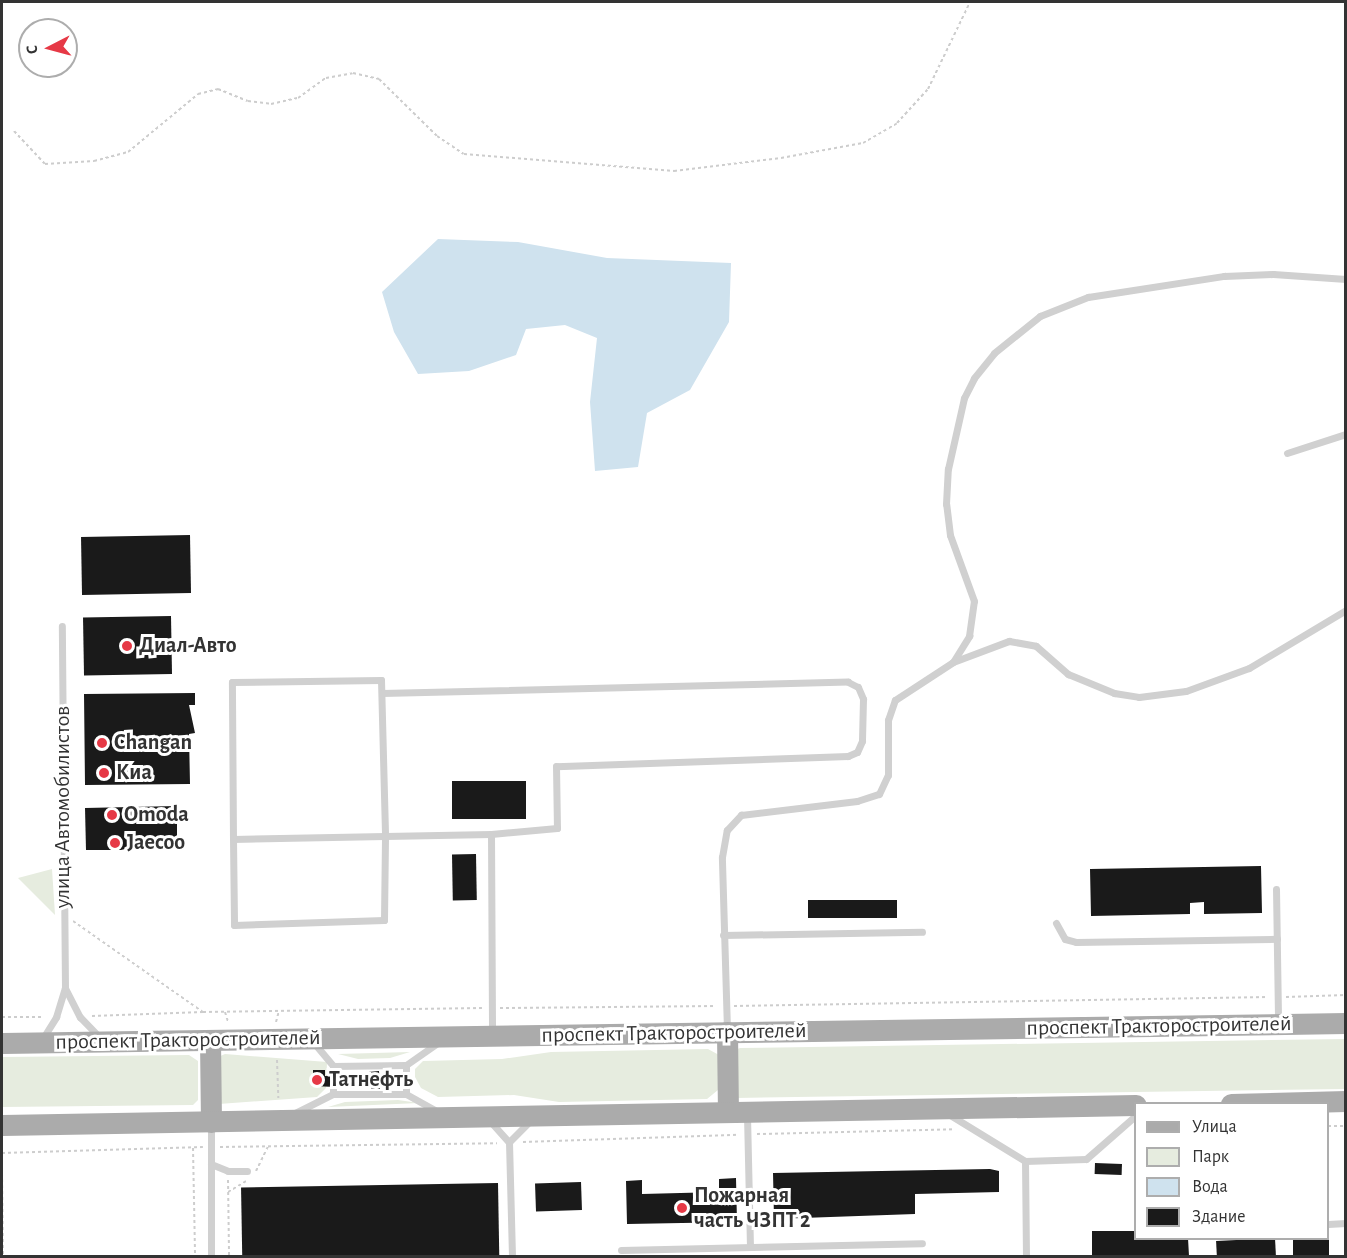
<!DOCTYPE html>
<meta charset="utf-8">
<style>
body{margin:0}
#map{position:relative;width:1347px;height:1258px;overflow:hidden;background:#fff;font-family:"Alegreya Sans",sans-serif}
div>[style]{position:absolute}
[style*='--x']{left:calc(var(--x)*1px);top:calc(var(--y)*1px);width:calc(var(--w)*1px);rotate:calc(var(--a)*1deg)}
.green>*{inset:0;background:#e6ecdf}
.water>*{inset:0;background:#cfe2ee}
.building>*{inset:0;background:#1a1a1a;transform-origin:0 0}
.path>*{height:2px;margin-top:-1px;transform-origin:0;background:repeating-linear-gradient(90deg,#cdcdcd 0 3px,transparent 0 6px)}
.service>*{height:7px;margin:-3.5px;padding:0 3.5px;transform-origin:3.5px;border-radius:3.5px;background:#d0d0d0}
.primary>*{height:21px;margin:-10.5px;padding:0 10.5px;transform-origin:10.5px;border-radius:10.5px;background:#ababab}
.dots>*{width:16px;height:16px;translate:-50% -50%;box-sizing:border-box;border:3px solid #fff;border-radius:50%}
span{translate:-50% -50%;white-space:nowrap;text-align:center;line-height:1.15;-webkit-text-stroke:6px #fff;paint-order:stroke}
.poi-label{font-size:22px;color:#333;font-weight:700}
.left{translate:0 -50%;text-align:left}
.street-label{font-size:22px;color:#333}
.frame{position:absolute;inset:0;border:3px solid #333;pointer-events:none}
.legend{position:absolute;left:1134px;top:1102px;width:195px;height:138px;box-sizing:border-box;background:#fff;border:2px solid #adadad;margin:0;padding:8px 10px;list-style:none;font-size:18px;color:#333}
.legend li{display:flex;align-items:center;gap:12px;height:30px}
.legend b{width:30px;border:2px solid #adadad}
.north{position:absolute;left:18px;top:18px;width:60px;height:60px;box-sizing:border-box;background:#fff;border:2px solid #adadad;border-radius:50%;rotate:264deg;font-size:16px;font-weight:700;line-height:24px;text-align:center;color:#333}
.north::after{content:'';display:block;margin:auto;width:21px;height:27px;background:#e63946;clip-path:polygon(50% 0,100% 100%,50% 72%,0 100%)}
</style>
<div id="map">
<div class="green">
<i style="clip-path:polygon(52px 869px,55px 915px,18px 878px)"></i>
<i style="clip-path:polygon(1345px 1039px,1345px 1089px,736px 1098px,735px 1050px,740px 1048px)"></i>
<i style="clip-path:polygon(708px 1049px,719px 1055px,718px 1090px,707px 1099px,559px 1102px,514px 1095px,438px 1097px,421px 1088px,415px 1077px,415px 1069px,423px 1061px,502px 1059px,551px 1052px)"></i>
<i style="clip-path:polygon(410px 1052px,390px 1058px,358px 1059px,338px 1054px)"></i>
<i style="clip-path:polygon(225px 1054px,327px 1062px,326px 1088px,317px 1097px,219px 1104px,218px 1057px)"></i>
<i style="clip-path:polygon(189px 1055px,198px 1061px,198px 1100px,193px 1105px,2px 1107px,2px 1057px)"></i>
<i style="clip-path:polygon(398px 1100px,419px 1103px,328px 1107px,345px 1102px)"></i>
</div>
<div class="water">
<i style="clip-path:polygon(438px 239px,518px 242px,607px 258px,731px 263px,729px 322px,690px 390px,647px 413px,638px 467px,595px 471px,590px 402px,597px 338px,565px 325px,526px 329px,516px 355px,469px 371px,418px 374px,394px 332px,382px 292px)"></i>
</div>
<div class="building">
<i style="left:190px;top:535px;width:58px;height:109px;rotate:89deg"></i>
<i style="left:171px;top:616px;width:58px;height:88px;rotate:89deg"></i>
<i style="clip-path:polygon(195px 693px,195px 705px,189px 705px,195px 733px,189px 734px,190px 784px,85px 785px,84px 694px)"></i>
<i style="left:526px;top:781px;width:38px;height:74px;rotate:90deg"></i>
<i style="clip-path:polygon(177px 806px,177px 836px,121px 850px,86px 850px,85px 808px)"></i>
<i style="left:476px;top:854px;width:46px;height:24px;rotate:89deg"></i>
<i style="clip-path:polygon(1261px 866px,1262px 913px,1204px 914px,1204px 902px,1190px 903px,1190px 914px,1091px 916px,1090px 869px)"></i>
<i style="left:808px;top:900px;width:89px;height:18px"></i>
<i style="clip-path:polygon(313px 1070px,325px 1070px,325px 1076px,379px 1071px,380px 1089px,313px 1086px)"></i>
<i style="left:1095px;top:1163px;width:27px;height:11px;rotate:2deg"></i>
<i style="clip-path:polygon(990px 1169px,999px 1171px,999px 1192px,915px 1194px,915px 1214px,774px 1219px,773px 1173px)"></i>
<i style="clip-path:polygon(736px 1178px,737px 1222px,627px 1224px,626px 1181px,642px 1180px,642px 1194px,719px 1192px,719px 1179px)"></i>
<i style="left:581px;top:1182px;width:28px;height:46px;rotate:88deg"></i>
<i style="left:498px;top:1183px;width:73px;height:257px;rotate:89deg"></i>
<i style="clip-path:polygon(1092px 1231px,1136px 1231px,1136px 1238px,1188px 1238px,1189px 1256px,1092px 1256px)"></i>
<i style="left:1275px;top:1238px;width:18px;height:59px;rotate:87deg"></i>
<i style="left:1293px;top:1238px;width:36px;height:18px"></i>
</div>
<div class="path">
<i style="--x:14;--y:131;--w:45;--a:46.8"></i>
<i style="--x:45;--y:164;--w:49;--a:-3.5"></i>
<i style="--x:94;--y:161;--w:35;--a:-15"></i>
<i style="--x:128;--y:152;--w:91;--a:-39.6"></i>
<i style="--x:198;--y:94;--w:21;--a:-14"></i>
<i style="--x:218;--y:89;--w:32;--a:22"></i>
<i style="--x:248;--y:101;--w:23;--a:7"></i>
<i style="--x:271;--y:104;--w:28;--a:-13"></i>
<i style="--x:298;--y:98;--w:34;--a:-36"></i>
<i style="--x:326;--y:78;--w:27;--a:-10"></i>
<i style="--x:353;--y:73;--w:27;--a:13"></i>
<i style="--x:379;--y:79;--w:81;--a:44.5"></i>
<i style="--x:437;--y:136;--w:32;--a:34"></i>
<i style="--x:464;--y:154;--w:211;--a:4.6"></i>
<i style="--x:674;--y:171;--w:108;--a:-6.9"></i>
<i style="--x:781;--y:158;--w:83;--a:-10.4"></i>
<i style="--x:863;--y:143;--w:39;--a:-30"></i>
<i style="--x:897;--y:123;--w:46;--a:-47.6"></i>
<i style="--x:928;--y:89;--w:97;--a:-64.2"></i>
<i style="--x:73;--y:921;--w:159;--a:35"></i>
<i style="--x:203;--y:1012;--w:279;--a:-0.8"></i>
<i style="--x:1286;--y:997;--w:60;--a:-1.9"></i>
<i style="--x:734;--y:1006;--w:534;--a:-0.97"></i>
<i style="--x:500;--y:1008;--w:216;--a:-0.5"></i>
<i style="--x:225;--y:1012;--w:10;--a:73"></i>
<i style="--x:92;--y:1016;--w:111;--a:-2.1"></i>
<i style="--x:2;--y:1017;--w:42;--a:0"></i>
<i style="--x:276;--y:1022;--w:11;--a:-75"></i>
<i style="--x:277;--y:1060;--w:38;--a:88"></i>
<i style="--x:1328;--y:1126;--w:18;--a:0"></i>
<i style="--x:757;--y:1134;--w:198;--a:-1.4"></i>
<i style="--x:523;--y:1142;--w:216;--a:-1.9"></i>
<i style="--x:220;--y:1147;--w:277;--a:-0.8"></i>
<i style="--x:193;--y:1148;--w:108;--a:88.9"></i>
<i style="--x:2;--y:1153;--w:201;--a:-1.7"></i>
<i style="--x:256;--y:1171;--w:28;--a:-64"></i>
<i style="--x:2;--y:1173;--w:83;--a:89.3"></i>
<i style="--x:228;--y:1180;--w:76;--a:89.2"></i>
<i style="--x:228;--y:1192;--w:21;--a:-31"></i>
</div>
<div class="service">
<i style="--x:1287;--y:453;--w:62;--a:-17.9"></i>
<i style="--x:953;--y:662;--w:31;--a:-58"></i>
<i style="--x:969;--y:636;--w:35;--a:-82"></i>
<i style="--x:974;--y:601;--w:70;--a:-110"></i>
<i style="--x:950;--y:535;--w:31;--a:-97"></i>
<i style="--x:946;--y:504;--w:35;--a:-87"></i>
<i style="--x:948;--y:469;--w:73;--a:-77.3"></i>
<i style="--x:964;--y:398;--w:22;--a:-63"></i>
<i style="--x:974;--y:378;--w:32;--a:-51"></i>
<i style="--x:994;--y:353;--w:59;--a:-38.8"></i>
<i style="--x:1040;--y:316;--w:52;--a:-21.6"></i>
<i style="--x:1088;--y:297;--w:138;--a:-8.8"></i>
<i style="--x:1224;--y:276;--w:49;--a:-2.3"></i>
<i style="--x:1273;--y:274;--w:73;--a:3.9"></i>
<i style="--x:381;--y:680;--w:156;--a:88.5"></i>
<i style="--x:385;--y:836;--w:152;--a:178.9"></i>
<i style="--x:233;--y:839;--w:157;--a:-90.4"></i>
<i style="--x:232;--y:682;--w:149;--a:-0.8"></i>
<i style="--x:382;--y:693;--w:466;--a:-1.4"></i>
<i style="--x:848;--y:682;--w:11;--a:27"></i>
<i style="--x:858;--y:687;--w:13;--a:67"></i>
<i style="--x:863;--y:699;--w:42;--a:91.4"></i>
<i style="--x:862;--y:741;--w:12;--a:114"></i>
<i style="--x:857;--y:752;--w:10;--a:156"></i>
<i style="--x:848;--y:756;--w:292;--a:178"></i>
<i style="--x:556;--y:766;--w:62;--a:89.1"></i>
<i style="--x:557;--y:828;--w:66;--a:174.8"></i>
<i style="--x:233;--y:839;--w:86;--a:89.3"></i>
<i style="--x:234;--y:925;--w:150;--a:-1.9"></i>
<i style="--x:384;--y:920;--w:84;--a:-89.3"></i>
<i style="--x:385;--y:836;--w:106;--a:-1.1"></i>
<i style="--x:491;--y:834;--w:198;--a:89.7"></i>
<i style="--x:1276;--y:889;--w:133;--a:89.1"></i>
<i style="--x:1056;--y:923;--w:18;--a:61"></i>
<i style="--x:1065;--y:939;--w:11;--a:15"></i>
<i style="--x:1076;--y:942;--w:201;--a:-0.9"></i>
<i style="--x:723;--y:935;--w:199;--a:-0.9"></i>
<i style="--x:65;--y:988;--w:33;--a:63"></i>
<i style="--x:80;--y:1017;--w:28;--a:46"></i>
<i style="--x:727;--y:1030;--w:173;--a:-91.7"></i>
<i style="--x:722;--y:857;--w:27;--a:-80"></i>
<i style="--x:727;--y:830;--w:21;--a:-47"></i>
<i style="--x:741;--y:815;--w:117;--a:-6.9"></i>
<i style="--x:857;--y:801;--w:23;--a:-18"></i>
<i style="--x:879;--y:794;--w:21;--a:-65"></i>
<i style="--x:888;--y:775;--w:55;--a:-90"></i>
<i style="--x:888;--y:720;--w:21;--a:-71"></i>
<i style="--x:895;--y:700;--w:69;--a:-33.2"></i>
<i style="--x:953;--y:662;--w:60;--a:-20.6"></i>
<i style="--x:1009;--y:641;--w:27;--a:10"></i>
<i style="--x:1036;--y:646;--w:43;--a:41.2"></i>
<i style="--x:1068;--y:674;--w:50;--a:22.4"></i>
<i style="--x:1114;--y:693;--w:25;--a:9"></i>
<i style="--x:1139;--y:697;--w:47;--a:-7.3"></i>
<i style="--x:1186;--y:691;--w:67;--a:-20.1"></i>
<i style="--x:1249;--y:668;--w:113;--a:-30.9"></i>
<i style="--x:43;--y:1038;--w:25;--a:-58"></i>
<i style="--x:56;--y:1017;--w:30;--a:-73"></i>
<i style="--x:65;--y:988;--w:362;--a:-90.5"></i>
<i style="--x:314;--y:1043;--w:30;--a:50"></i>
<i style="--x:333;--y:1066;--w:73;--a:-0.8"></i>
<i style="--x:406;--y:1065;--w:39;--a:-35"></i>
<i style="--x:406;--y:1065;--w:29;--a:90"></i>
<i style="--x:333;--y:1066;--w:28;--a:90"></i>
<i style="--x:295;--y:1113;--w:42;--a:-26.6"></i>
<i style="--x:333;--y:1094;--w:73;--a:0"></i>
<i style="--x:406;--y:1094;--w:35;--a:29"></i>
<i style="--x:747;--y:1115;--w:131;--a:88.7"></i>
<i style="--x:950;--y:1115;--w:88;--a:31.5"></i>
<i style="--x:1025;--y:1161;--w:61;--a:-1.9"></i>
<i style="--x:1086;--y:1159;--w:67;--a:-41.3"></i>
<i style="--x:489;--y:1120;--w:30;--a:48"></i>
<i style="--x:509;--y:1142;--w:114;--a:88.5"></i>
<i style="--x:509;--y:1142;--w:31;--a:-45"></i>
<i style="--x:1025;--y:1161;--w:95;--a:89.4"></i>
<i style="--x:211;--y:1164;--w:18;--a:22"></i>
<i style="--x:228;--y:1171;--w:19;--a:0"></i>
<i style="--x:1328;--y:1224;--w:18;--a:-3"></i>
<i style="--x:621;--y:1250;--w:301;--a:-1.3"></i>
<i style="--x:211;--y:1256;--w:132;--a:-90"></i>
</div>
<div class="primary">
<i style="--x:727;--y:1032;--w:80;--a:89.3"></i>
<i style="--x:210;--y:1040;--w:82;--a:89.3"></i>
<i style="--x:2;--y:1043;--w:1344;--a:-0.85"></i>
<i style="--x:1231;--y:1104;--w:115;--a:-1.5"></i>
<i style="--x:2;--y:1125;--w:1134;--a:-1.01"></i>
</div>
<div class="dots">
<i style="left:127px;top:646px;background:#e63946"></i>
<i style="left:102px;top:743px;background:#e63946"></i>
<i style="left:104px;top:773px;background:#e63946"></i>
<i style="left:112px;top:815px;background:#e63946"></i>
<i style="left:115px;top:843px;background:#e63946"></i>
<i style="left:317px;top:1080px;background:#e63946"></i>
<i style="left:682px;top:1208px;background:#e63946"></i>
</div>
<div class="poi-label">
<span class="left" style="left:139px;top:646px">Диал-Авто</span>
<span class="left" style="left:114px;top:743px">Changan</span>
<span class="left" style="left:116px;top:773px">Киа</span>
<span class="left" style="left:124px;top:815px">Omoda</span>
<span class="left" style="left:127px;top:843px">Jaecoo</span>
<span class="left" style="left:329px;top:1080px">Татнефть</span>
<span class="left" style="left:694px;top:1208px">Пожарная<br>часть ЧЗПТ 2</span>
</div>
<div class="street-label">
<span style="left:63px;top:807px;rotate:-90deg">улица Автомобилистов</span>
<span style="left:1159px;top:1026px;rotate:-1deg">проспект Тракторостроителей</span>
<span style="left:674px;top:1033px;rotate:-1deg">проспект Тракторостроителей</span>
<span style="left:188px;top:1040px;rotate:-1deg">проспект Тракторостроителей</span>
</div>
<div class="frame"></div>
<ul class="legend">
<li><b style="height:8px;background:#ababab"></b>Улица</li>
<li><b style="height:16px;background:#e6ecdf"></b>Парк</li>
<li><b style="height:16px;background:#cfe2ee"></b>Вода</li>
<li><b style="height:16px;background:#1a1a1a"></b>Здание</li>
</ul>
<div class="north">С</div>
</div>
